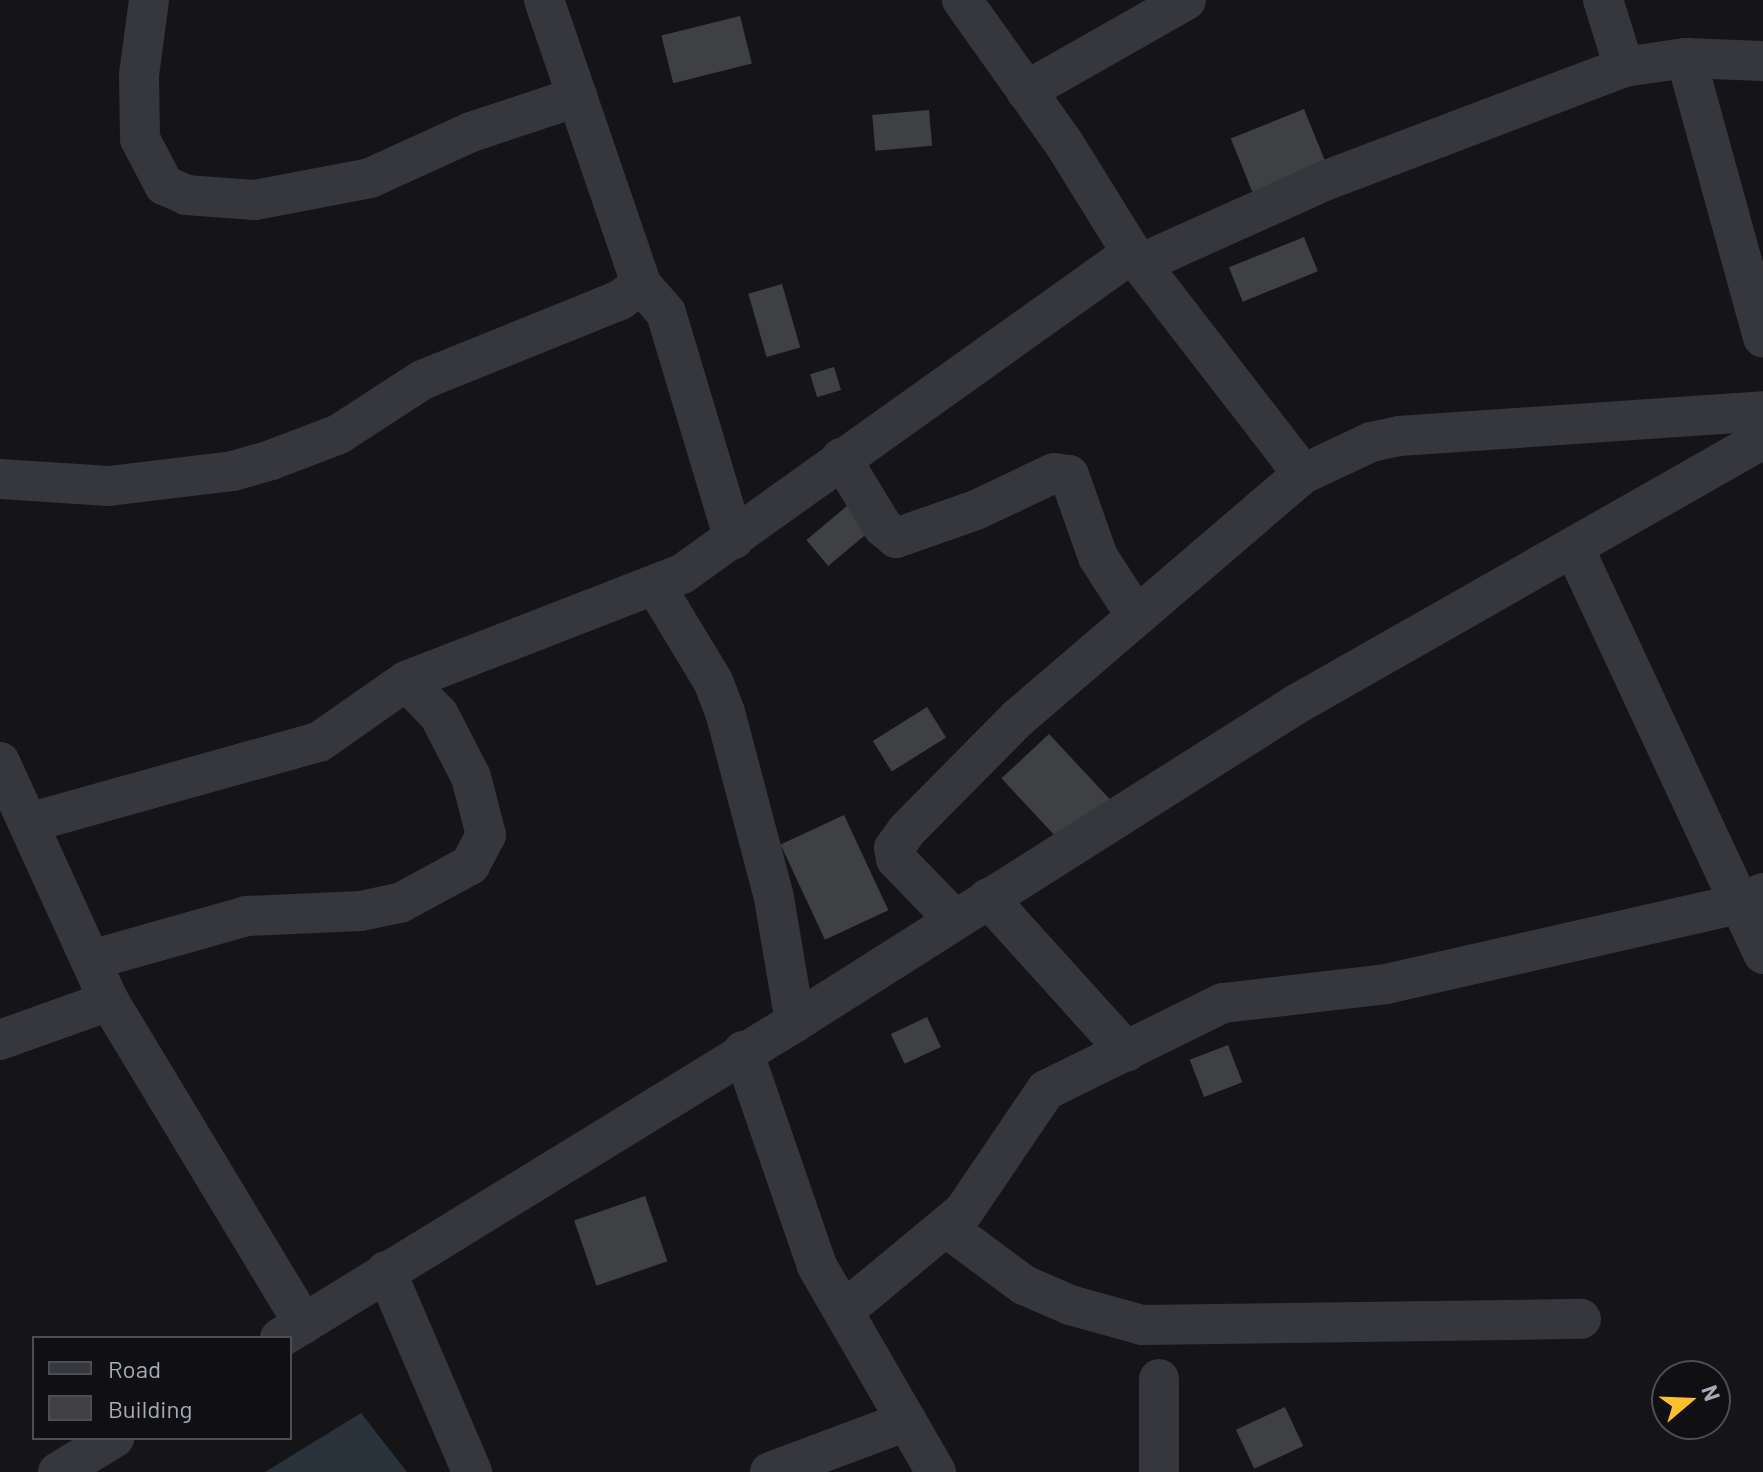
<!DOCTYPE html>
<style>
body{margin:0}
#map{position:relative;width:1763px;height:1472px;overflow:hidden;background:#151517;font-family:Barlow,sans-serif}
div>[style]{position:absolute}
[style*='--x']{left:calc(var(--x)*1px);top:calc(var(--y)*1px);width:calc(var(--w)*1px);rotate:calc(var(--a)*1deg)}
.water>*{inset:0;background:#2a333c}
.building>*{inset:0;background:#3f4044;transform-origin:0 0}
.minor>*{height:40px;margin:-20px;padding:0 20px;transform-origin:20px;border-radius:20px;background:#36373c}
span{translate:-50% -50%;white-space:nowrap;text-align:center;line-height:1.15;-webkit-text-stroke:8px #101012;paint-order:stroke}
.legend{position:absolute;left:32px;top:1336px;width:260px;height:104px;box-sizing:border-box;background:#101012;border:2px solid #4c4e54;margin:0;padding:10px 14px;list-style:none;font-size:24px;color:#a6abb8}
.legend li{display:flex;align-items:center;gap:16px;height:40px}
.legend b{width:40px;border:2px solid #4c4e54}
.north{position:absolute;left:1651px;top:1360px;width:80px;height:80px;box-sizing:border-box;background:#101012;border:2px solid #4c4e54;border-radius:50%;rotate:71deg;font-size:22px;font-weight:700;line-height:32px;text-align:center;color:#a6abb8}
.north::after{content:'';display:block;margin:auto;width:28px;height:36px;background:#fcc029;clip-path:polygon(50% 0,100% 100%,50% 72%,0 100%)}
</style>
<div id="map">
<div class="water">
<i style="clip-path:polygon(361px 1413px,407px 1472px,265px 1472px)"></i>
</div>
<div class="building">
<i style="left:740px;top:16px;width:49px;height:81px;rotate:76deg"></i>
<i style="left:1304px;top:109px;width:58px;height:79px;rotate:68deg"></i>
<i style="left:929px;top:110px;width:36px;height:57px;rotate:85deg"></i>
<i style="left:1304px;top:237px;width:37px;height:81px;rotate:68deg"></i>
<i style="left:782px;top:284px;width:66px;height:35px;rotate:74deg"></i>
<i style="left:834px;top:367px;width:24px;height:25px;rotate:73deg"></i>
<i style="left:847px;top:506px;width:34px;height:53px;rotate:50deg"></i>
<i style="left:927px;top:707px;width:36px;height:64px;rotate:58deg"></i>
<i style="left:1049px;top:734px;width:90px;height:65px;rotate:47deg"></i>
<i style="left:844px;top:815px;width:105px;height:70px;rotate:65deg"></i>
<i style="left:927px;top:1017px;width:33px;height:40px;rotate:65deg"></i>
<i style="left:1228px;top:1045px;width:40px;height:41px;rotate:69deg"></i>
<i style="left:645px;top:1196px;width:69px;height:75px;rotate:71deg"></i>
<i style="left:1285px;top:1407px;width:43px;height:54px;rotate:65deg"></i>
</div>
<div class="minor">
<i style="--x:149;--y:0;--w:76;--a:97.6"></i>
<i style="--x:139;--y:75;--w:64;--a:89.1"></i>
<i style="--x:140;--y:139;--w:52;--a:62.4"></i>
<i style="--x:164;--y:185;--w:24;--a:24"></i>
<i style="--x:186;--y:195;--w:69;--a:4.1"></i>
<i style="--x:255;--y:200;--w:117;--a:-10.8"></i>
<i style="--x:370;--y:178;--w:111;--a:-24.5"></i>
<i style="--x:471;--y:132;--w:112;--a:-18.3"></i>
<i style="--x:544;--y:0;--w:300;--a:71.1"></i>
<i style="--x:641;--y:284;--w:38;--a:49"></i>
<i style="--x:666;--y:313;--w:236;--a:73.3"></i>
<i style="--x:962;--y:0;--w:178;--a:54.6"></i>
<i style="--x:1065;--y:145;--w:127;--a:58.2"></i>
<i style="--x:1132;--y:253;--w:279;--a:52.3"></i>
<i style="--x:1603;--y:0;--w:70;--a:72.6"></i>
<i style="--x:1686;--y:58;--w:77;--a:2.2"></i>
<i style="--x:1026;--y:91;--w:184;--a:-29.6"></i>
<i style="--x:1142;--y:263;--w:203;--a:-24.2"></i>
<i style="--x:1327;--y:180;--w:318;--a:-20.8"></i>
<i style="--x:1624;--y:67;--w:63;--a:-8.3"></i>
<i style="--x:1686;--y:58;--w:290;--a:74.6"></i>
<i style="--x:841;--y:458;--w:81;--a:58.7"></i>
<i style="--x:883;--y:527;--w:17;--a:40"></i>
<i style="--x:896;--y:538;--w:85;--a:-19.3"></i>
<i style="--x:976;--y:510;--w:86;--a:-25.4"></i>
<i style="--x:1054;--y:473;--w:15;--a:8"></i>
<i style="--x:1069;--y:475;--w:87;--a:70.5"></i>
<i style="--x:1098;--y:557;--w:68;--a:57"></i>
<i style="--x:0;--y:479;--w:109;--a:3.7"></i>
<i style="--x:109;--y:486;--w:125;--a:-6.9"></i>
<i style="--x:233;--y:471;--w:40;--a:-16"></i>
<i style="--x:271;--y:460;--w:73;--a:-20.9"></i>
<i style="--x:339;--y:434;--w:99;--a:-33"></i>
<i style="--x:422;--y:380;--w:214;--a:-22"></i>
<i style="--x:620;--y:300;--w:26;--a:-37"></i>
<i style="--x:1574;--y:548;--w:448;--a:65"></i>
<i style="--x:656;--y:587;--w:110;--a:58.8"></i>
<i style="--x:713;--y:681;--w:33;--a:69"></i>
<i style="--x:725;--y:712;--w:192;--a:75.2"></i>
<i style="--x:774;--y:898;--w:126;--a:80.4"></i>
<i style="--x:0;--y:762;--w:263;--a:65.5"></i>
<i style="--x:109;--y:1001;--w:377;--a:58.9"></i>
<i style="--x:28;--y:823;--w:302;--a:-15.6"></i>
<i style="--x:319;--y:742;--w:106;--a:-35"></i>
<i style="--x:406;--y:681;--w:296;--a:-21.2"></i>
<i style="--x:682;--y:574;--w:553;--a:-35.5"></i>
<i style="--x:988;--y:898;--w:207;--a:47.9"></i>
<i style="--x:954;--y:919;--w:83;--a:-134"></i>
<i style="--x:896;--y:859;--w:11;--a:-100"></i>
<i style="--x:894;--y:848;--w:22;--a:-54"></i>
<i style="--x:907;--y:830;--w:158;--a:-45.3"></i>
<i style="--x:1018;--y:718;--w:375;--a:-40.6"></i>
<i style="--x:1303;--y:474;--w:75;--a:-25.2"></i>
<i style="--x:1371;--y:442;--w:29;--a:-12"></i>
<i style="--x:1399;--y:436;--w:365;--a:-3.9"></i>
<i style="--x:91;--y:960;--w:161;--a:-15.8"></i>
<i style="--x:246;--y:916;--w:115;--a:-2.5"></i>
<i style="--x:361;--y:911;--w:40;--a:-12"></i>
<i style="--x:400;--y:903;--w:80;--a:-28.5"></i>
<i style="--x:470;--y:865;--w:34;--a:-62"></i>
<i style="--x:486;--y:835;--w:60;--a:-104.5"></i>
<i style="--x:471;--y:777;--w:70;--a:-117.3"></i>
<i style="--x:439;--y:715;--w:47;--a:-134.1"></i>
<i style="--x:0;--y:1040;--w:116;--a:-19.7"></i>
<i style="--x:743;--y:1051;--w:227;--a:71"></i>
<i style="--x:817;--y:1266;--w:238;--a:60"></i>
<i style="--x:947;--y:1228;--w:96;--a:36.5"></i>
<i style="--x:1024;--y:1285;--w:50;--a:23.5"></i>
<i style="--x:1070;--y:1305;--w:75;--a:15.5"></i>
<i style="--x:1142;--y:1325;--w:439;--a:-0.8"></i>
<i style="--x:386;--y:1271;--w:219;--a:66.8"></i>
<i style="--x:846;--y:1309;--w:153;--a:-39.7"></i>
<i style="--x:964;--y:1211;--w:146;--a:-55.9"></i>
<i style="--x:1046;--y:1090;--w:197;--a:-26.2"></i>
<i style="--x:1223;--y:1003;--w:164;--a:-6.6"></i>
<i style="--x:1386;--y:984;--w:360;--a:-12.8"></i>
<i style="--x:1737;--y:904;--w:28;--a:-23"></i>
<i style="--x:280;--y:1338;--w:604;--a:-31.53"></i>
<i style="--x:795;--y:1022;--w:592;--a:-32.37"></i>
<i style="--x:1295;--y:705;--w:538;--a:-29.61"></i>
<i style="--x:1159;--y:1379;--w:93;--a:90"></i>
<i style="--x:58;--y:1472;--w:66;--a:-31.3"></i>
<i style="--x:770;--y:1472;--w:146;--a:-20.4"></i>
</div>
<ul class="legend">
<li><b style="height:10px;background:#36373c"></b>Road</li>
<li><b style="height:22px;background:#3f4044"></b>Building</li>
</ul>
<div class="north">N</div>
</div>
